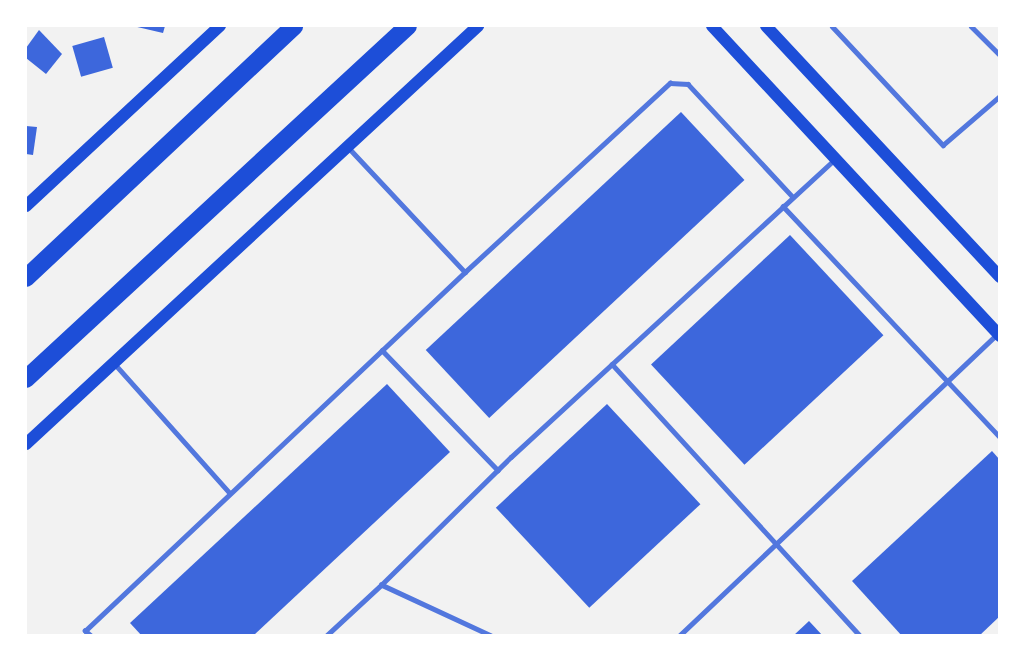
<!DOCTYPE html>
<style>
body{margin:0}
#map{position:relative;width:1025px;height:661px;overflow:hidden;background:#f2f2f2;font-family:Lato,sans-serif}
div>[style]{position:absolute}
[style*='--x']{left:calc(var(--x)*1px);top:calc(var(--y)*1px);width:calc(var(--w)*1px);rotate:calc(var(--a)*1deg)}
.building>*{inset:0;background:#3d67dc;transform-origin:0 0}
.service>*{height:4.5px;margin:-2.25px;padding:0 2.25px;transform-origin:2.25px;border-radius:2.25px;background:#5277de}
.secondary>*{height:12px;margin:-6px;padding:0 6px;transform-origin:6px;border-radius:6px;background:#1d4ed8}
.motorway>*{height:18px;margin:-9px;padding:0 9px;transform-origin:9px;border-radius:9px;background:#1d4ed8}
span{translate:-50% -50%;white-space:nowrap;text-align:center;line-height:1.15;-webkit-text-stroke:6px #fff;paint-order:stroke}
.frame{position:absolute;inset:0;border:27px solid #fff;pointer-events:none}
</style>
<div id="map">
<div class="building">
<i style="clip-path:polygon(133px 26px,165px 26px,163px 33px)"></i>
<i style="clip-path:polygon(39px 30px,62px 54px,46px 74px,26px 58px,26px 48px)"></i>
<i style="left:104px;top:37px;width:32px;height:33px;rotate:74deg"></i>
<i style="left:681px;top:112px;width:93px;height:349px;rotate:47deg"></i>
<i style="clip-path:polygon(26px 126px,37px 127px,33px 155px,26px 154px)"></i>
<i style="left:790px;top:235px;width:137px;height:190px;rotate:47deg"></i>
<i style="clip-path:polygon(387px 384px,450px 452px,253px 636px,142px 636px,130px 623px)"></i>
<i style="left:607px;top:404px;width:137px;height:152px;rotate:47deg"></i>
<i style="clip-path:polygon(992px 451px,1000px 460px,1000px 616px,979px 636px,902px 636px,852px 581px)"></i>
<i style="clip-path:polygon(809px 621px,823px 636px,793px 636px)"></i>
</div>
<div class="service">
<i style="--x:832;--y:26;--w:163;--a:47"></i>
<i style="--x:943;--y:145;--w:75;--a:-40.7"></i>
<i style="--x:971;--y:26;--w:41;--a:45"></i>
<i style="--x:349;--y:148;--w:170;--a:46.9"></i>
<i style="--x:465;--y:272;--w:279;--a:-42.7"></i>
<i style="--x:670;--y:83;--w:18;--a:3"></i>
<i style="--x:688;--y:84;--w:154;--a:47.1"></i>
<i style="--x:783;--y:206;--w:317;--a:46.8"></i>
<i style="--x:382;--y:350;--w:167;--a:46"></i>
<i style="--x:114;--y:363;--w:174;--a:48.3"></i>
<i style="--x:612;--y:364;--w:368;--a:47.6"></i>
<i style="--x:91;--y:636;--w:8;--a:-140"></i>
<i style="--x:85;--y:631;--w:523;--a:-43.37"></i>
<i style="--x:326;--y:636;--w:75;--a:-42.8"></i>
<i style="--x:491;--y:636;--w:121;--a:-155.1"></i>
<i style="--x:381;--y:585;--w:182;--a:-44.6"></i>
<i style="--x:511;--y:457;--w:440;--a:-42.6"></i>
<i style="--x:679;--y:636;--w:439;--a:-43.5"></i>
</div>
<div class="secondary">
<i style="--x:712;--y:26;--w:423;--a:47.1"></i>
<i style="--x:766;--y:26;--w:343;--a:47"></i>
<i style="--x:26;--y:206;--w:265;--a:-42.9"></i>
<i style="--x:26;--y:444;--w:616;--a:-42.76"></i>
</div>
<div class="motorway">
<i style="--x:26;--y:278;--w:368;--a:-43.2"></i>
<i style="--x:26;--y:379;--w:520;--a:-42.74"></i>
</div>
<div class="frame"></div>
</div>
